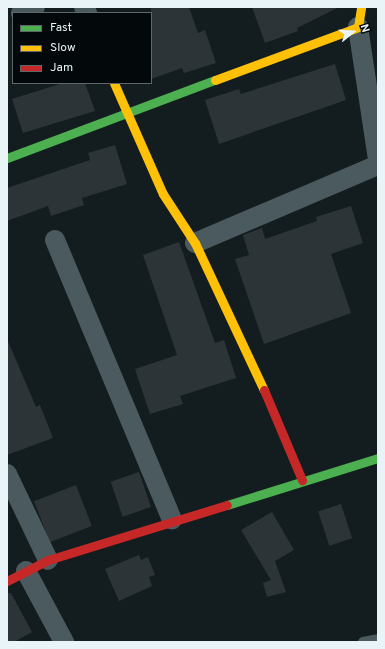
<!DOCTYPE html>
<style>
body{margin:0}
#map{position:relative;width:385px;height:649px;overflow:hidden;background:#131d20;font-family:Overpass,sans-serif}
div>[style]{position:absolute}
[style*='--x']{left:calc(var(--x)*1px);top:calc(var(--y)*1px);width:calc(var(--w)*1px);rotate:calc(var(--a)*1deg)}
.building>*{inset:0;background:#2c3437;transform-origin:0 0}
.lane>*{height:10px;margin:-5px;padding:0 5px;transform-origin:5px;border-radius:5px;background:#4b5a5e}
.street>*{height:20px;margin:-10px;padding:0 10px;transform-origin:10px;border-radius:10px;background:#4b5a5e}
.fast>*{height:9px;margin:-4.5px;padding:0 4.5px;transform-origin:4.5px;border-radius:4.5px;background:#4caf50}
.slow>*{height:9px;margin:-4.5px;padding:0 4.5px;transform-origin:4.5px;border-radius:4.5px;background:#ffc107}
.jam>*{height:9px;margin:-4.5px;padding:0 4.5px;transform-origin:4.5px;border-radius:4.5px;background:#c62828}
span{translate:-50% -50%;white-space:nowrap;text-align:center;line-height:1.15;-webkit-text-stroke:4px #03090b;paint-order:stroke}
.frame{position:absolute;inset:0;border:8px solid #e9f4f8;pointer-events:none}
.legend{position:absolute;left:12px;top:12px;width:140px;height:72px;box-sizing:border-box;background:#03090b;border:1px solid #5f676a;margin:0;padding:5px 7px;list-style:none;font-size:12px;color:#e9f4f8}
.legend li{display:flex;align-items:center;gap:8px;height:20px}
.legend b{width:20px;border:1px solid #5f676a}
.north{position:absolute;left:333px;top:12px;width:40px;height:40px;-webkit-text-stroke:3px #03090b;paint-order:stroke;rotate:73deg;font-size:11px;font-weight:700;line-height:16px;text-align:center;color:#e9f4f8}
.north::after{content:'';display:block;margin:auto;width:14px;height:18px;background:#e9f4f8;clip-path:polygon(50% 0,100% 100%,50% 72%,0 100%)}
</style>
<div id="map">
<div class="building">
<i style="clip-path:polygon(151px 7px,189px 7px,198px 33px,205px 30px,216px 63px,184px 73px,182px 68px,151px 79px)"></i>
<i style="clip-path:polygon(252px 7px,339px 7px,297px 28px,298px 31px,265px 43px)"></i>
<i style="clip-path:polygon(335px 64px,346px 100px,219px 144px,205px 100px,239px 89px,241px 94px)"></i>
<i style="clip-path:polygon(63px 83px,85px 83px,95px 111px,23px 133px,12px 99px)"></i>
<i style="clip-path:polygon(115px 145px,127px 184px,82px 198px,84px 205px,51px 216px,48px 206px,7px 221px,7px 188px,90px 160px,88px 153px)"></i>
<i style="clip-path:polygon(351px 206px,363px 243px,331px 254px,351px 313px,264px 344px,235px 259px,249px 255px,243px 235px,262px 228px,265px 239px,317px 221px,316px 217px)"></i>
<i style="clip-path:polygon(179px 242px,215px 343px,224px 340px,236px 378px,180px 396px,183px 404px,150px 414px,135px 369px,177px 355px,143px 255px)"></i>
<i style="clip-path:polygon(7px 339px,36px 407px,40px 405px,53px 438px,7px 455px)"></i>
<i style="left:139px;top:472px;width:37px;height:30px;rotate:71deg"></i>
<i style="left:76px;top:485px;width:44px;height:45px;rotate:69deg"></i>
<i style="left:341px;top:504px;width:36px;height:24px;rotate:72deg"></i>
<i style="clip-path:polygon(272px 512px,294px 550px,275px 561px,286px 592px,267px 597px,263px 583px,271px 580px,241px 530px)"></i>
<i style="clip-path:polygon(139px 555px,141px 560px,148px 557px,155px 575px,149px 577px,152px 586px,119px 601px,105px 569px)"></i>
<i style="clip-path:polygon(7px 593px,11px 593px,32px 632px,14px 642px,7px 642px)"></i>
</div>
<div class="lane">
<i style="--x:363;--y:642;--w:15;--a:-11"></i>
</div>
<div class="street">
<i style="--x:84;--y:7;--w:7;--a:63"></i>
<i style="--x:21;--y:13;--w:15;--a:-23"></i>
<i style="--x:358;--y:27;--w:134;--a:81.4"></i>
<i style="--x:55;--y:240;--w:303;--a:67.3"></i>
<i style="--x:195;--y:243;--w:199;--a:-23.1"></i>
<i style="--x:7;--y:474;--w:95;--a:64.5"></i>
<i style="--x:26;--y:571;--w:81;--a:61.8"></i>
</div>
<div class="fast">
<i style="--x:7;--y:158;--w:222;--a:-20.6"></i>
<i style="--x:227;--y:505;--w:158;--a:-17.3"></i>
</div>
<div class="slow">
<i style="--x:215;--y:80;--w:153;--a:-20.3"></i>
<i style="--x:358;--y:27;--w:20;--a:-81"></i>
<i style="--x:114;--y:83;--w:121;--a:66.2"></i>
<i style="--x:163;--y:194;--w:59;--a:56.9"></i>
<i style="--x:195;--y:243;--w:162;--a:64.9"></i>
</div>
<div class="jam">
<i style="--x:264;--y:390;--w:98;--a:67.1"></i>
<i style="--x:7;--y:581;--w:46;--a:-27.1"></i>
<i style="--x:48;--y:560;--w:187;--a:-17.1"></i>
</div>
<div class="frame"></div>
<ul class="legend">
<li><b style="height:5px;background:#4caf50"></b>Fast</li>
<li><b style="height:5px;background:#ffc107"></b>Slow</li>
<li><b style="height:5px;background:#c62828"></b>Jam</li>
</ul>
<div class="north">N</div>
</div>
